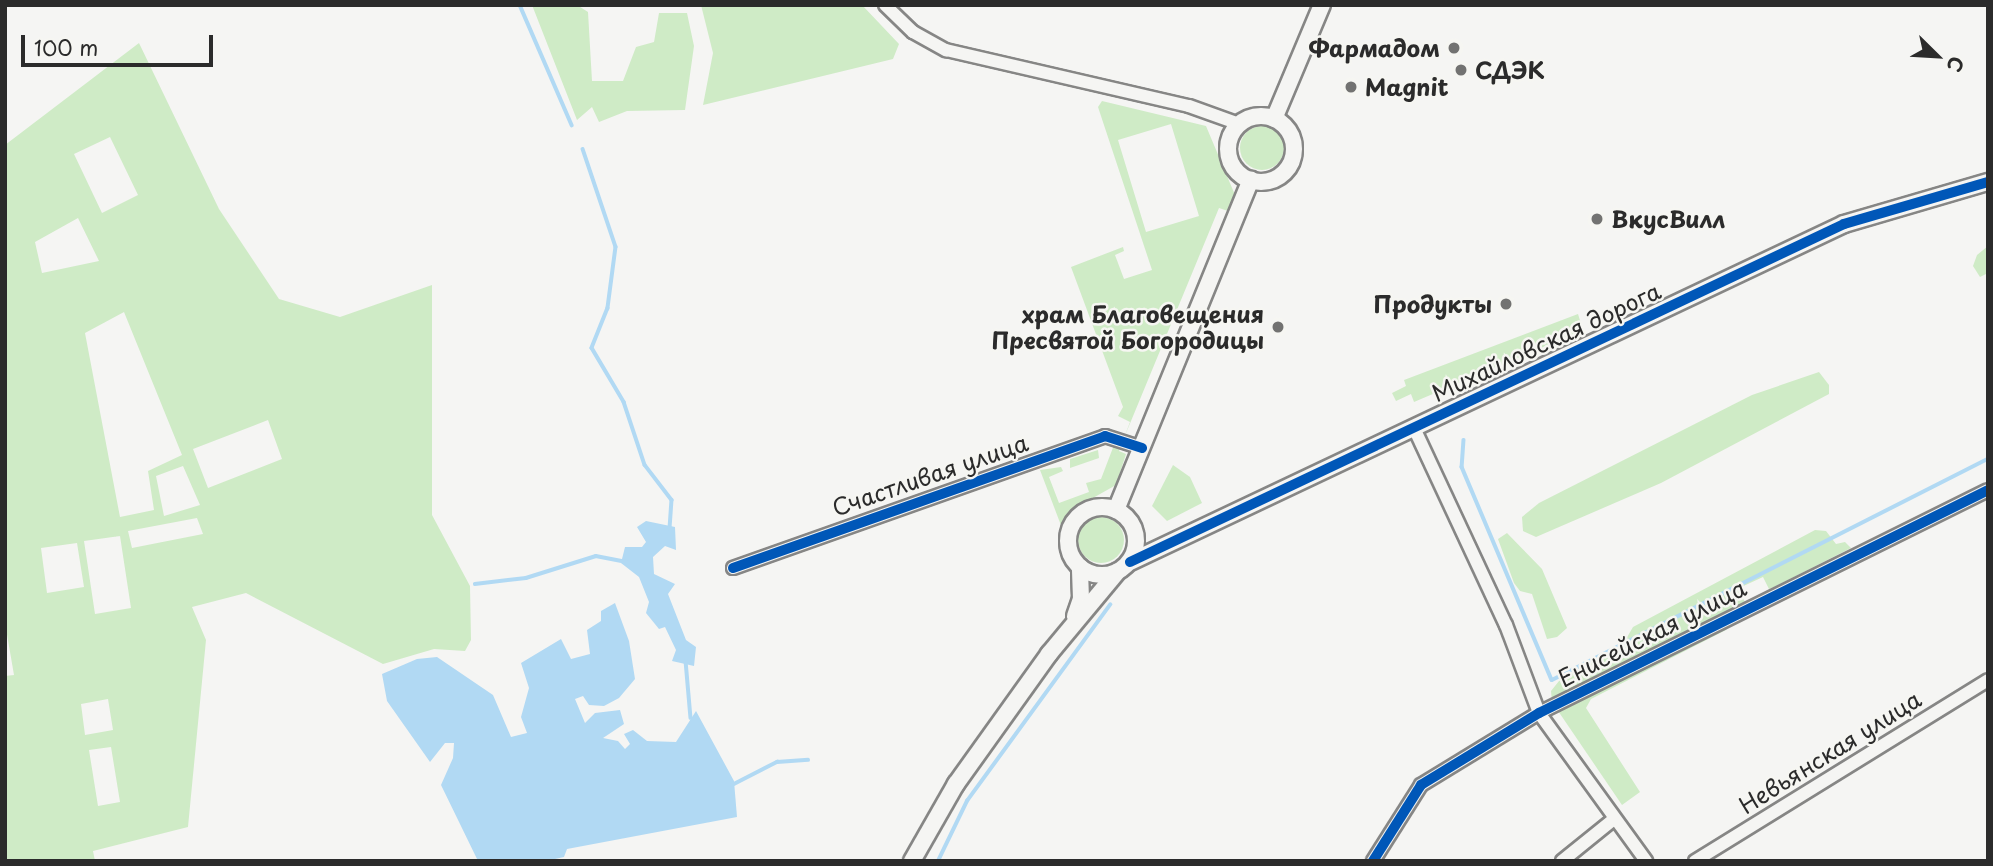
<!DOCTYPE html>
<meta charset="utf-8">
<style>
body{margin:0}
#map{position:relative;width:1993px;height:866px;overflow:hidden;background:#f5f5f3;font-family:"Playpen Sans",sans-serif}
div>[style]{position:absolute}
[style*='--x']{left:calc(var(--x)*1px);top:calc(var(--y)*1px);width:calc(var(--w)*1px);rotate:calc(var(--a)*1deg)}
.green>*{inset:0;background:#cfebc6}
.round{border-radius:50%}
.water>*{inset:0;background:#b1d9f3}
.stream>*{height:3.5px;margin:-1.75px;padding:0 1.75px;transform-origin:1.75px;border-radius:1.75px;background:#b1d9f3}
.roads{filter:drop-shadow(2px 0 #868685) drop-shadow(-2px 0 #868685) drop-shadow(0 2px #868685) drop-shadow(0 -2px #868685)}
.minor>*{height:12px;margin:-6px;padding:0 6px;transform-origin:6px;border-radius:6px;background:#f5f5f3}
.tertiary>*{height:16px;margin:-8px;padding:0 8px;transform-origin:8px;border-radius:8px;background:#f5f5f3}
.tertiary>.ring{margin:-8px;padding:0;box-sizing:content-box;background:none;border:16px solid #f5f5f3;border-radius:50%}
.cycleway>*{height:10px;margin:-5px;padding:0 5px;transform-origin:5px;border-radius:5px;background:#0057b8}
.dots>*{width:19px;height:19px;translate:-50% -50%;box-sizing:border-box;border:4px solid #f6f6f2;border-radius:50%}
span{translate:-50% -50%;white-space:nowrap;text-align:center;line-height:1.15;-webkit-text-stroke:5px #f6f6f2;paint-order:stroke}
.poi-label{font-size:23px;color:#2b2b2b;font-weight:700}
.right{translate:-100% -50%;text-align:right}
.left{translate:0 -50%;text-align:left}
.street-label{font-size:23px;color:#2b2b2b}
.frame{position:absolute;inset:0;border:7px solid #2b2b2b;pointer-events:none}
.north{position:absolute;left:1902px;top:21px;width:70px;height:70px;-webkit-text-stroke:5px #f6f6f2;paint-order:stroke;rotate:114deg;font-size:19px;font-weight:700;line-height:28px;text-align:center;color:#2b2b2b}
.north::after{content:'';display:block;margin:auto;width:24px;height:32px;background:#2b2b2b;clip-path:polygon(50% 0,100% 100%,50% 72%,0 100%)}
.scale{position:absolute;left:21px;top:35px;width:192px;height:32px;box-sizing:border-box;border:4px solid #2b2b2b;border-top:0;padding-left:9px;font-size:21px;line-height:24px;white-space:nowrap;color:#2b2b2b;-webkit-text-stroke:5px #f6f6f2;paint-order:stroke}
</style>
<div id="map">
<div class="green">
<i style="clip-path:polygon(532px 5px,577px 5px,588px 12px,592px 81px,623px 81px,636px 47px,654px 42px,659px 13px,687px 13px,694px 46px,685px 110px,627px 111px,599px 122px,592px 107px,577px 120px)"></i>
<i style="clip-path:polygon(701px 5px,862px 5px,899px 44px,893px 59px,703px 105px,713px 53px)"></i>
<i style="clip-path:polygon(evenodd,139px 43px,219px 209px,279px 299px,340px 317px,432px 285px,432px 515px,470px 586px,471px 640px,465px 651px,434px 649px,383px 664px,246px 593px,192px 607px,206px 640px,188px 827px,93px 851px,95px 861px,5px 861px,5px 676px,14px 675px,5px 623px,5px 145px,139px 43px,110px 137px,138px 195px,102px 213px,74px 154px,110px 137px,139px 43px,78px 218px,99px 261px,42px 273px,35px 242px,78px 218px,139px 43px,124px 312px,182px 455px,148px 471px,154px 510px,120px 517px,85px 333px,124px 312px,139px 43px,268px 420px,282px 459px,208px 488px,193px 449px,268px 420px,139px 43px,183px 466px,200px 505px,164px 516px,156px 476px,183px 466px,139px 43px,197px 518px,203px 534px,132px 548px,128px 531px,197px 518px,139px 43px,120px 536px,131px 608px,95px 614px,84px 541px,120px 536px,139px 43px,77px 543px,84px 587px,47px 593px,41px 548px,77px 543px,139px 43px,108px 699px,113px 730px,85px 735px,81px 704px,108px 699px,139px 43px,111px 747px,120px 802px,98px 806px,89px 750px,111px 747px)"></i>
<i style="clip-path:polygon(evenodd,1102px 101px,1206px 126px,1235px 195px,1228px 211px,1219px 208px,1124px 438px,1130px 422px,1118px 416px,1123px 407px,1071px 267px,1123px 247px,1124px 251px,1115px 255px,1124px 279px,1152px 270px,1098px 107px,1102px 101px,1171px 124px,1199px 216px,1146px 232px,1118px 140px,1171px 124px)"></i>
<i class="round" style="left:1240px;top:126px;width:44px;height:44px"></i>
<i style="clip-path:polygon(1988px 246px,1988px 273px,1980px 277px,1973px 266px,1977px 255px)"></i>
<i style="clip-path:polygon(1578px 314px,1583px 330px,1414px 402px,1411px 394px,1396px 401px,1392px 393px,1406px 386px,1404px 380px)"></i>
<i style="clip-path:polygon(1819px 372px,1829px 385px,1829px 394px,1661px 483px,1536px 537px,1523px 531px,1522px 517px,1539px 503px,1752px 395px)"></i>
<i style="clip-path:polygon(1114px 445px,1121px 445px,1119px 451px,1126px 454px,1116px 485px,1077px 507px,1062px 528px,1040px 470px,1061px 467px,1063px 471px,1049px 477px,1059px 503px,1089px 492px,1086px 483px,1101px 479px)"></i>
<i style="clip-path:polygon(1098px 450px,1099px 458px,1070px 468px,1070px 459px)"></i>
<i style="clip-path:polygon(1173px 465px,1190px 477px,1202px 503px,1167px 521px,1152px 506px)"></i>
<i class="round" style="left:1078px;top:517px;width:46px;height:46px"></i>
<i style="clip-path:polygon(1815px 530px,1826px 531px,1836px 544px,1845px 542px,1851px 548px,1776px 586px,1769px 589px,1763px 577px,1737px 589px,1747px 605px,1726px 630px,1591px 699px,1586px 708px,1640px 792px,1622px 805px,1552px 702px,1551px 691px,1559px 681px,1622px 646px,1633px 627px)"></i>
<i style="clip-path:polygon(1507px 533px,1542px 569px,1567px 628px,1557px 637px,1547px 639px,1532px 594px,1520px 591px,1514px 583px,1498px 539px)"></i>
</div>
<div class="water">
<i style="clip-path:polygon(646px 521px,675px 527px,676px 550px,665px 546px,653px 557px,654px 574px,675px 584px,668px 594px,686px 640px,696px 647px,694px 666px,672px 661px,676px 650px,665px 627px,659px 629px,646px 613px,649px 602px,639px 577px,621px 563px,625px 547px,642px 547px,646px 542px,637px 527px)"></i>
<i style="clip-path:polygon(615px 603px,629px 641px,635px 679px,619px 698px,604px 706px,589px 705px,583px 696px,575px 699px,585px 723px,595px 713px,620px 710px,624px 724px,603px 738px,618px 741px,625px 749px,630px 744px,624px 734px,633px 730px,647px 741px,676px 742px,696px 711px,734px 781px,737px 817px,567px 849px,564px 857px,546px 861px,478px 861px,441px 785px,453px 758px,454px 743px,445px 743px,430px 762px,387px 701px,382px 674px,417px 659px,437px 657px,493px 695px,511px 737px,527px 733px,521px 717px,529px 688px,521px 663px,561px 639px,571px 659px,590px 654px,587px 630px,601px 621px,601px 611px)"></i>
</div>
<div class="stream">
<i style="--x:520;--y:5;--w:131;--a:66.6"></i>
<i style="--x:583;--y:149;--w:103;--a:71.4"></i>
<i style="--x:616;--y:247;--w:62;--a:97.5"></i>
<i style="--x:608;--y:308;--w:43;--a:111.8"></i>
<i style="--x:592;--y:348;--w:63;--a:59.3"></i>
<i style="--x:624;--y:402;--w:66;--a:71.6"></i>
<i style="--x:645;--y:465;--w:44;--a:52.4"></i>
<i style="--x:672;--y:500;--w:29;--a:94"></i>
<i style="--x:1464;--y:440;--w:27;--a:94"></i>
<i style="--x:1462;--y:467;--w:231;--a:67.1"></i>
<i style="--x:1552;--y:680;--w:489;--a:-26.9"></i>
<i style="--x:475;--y:584;--w:51;--a:-6.7"></i>
<i style="--x:526;--y:578;--w:73;--a:-17.4"></i>
<i style="--x:596;--y:556;--w:31;--a:11"></i>
<i style="--x:686;--y:661;--w:57;--a:85"></i>
<i style="--x:732;--y:785;--w:51;--a:-27.1"></i>
<i style="--x:777;--y:762;--w:31;--a:-4"></i>
<i style="--x:938;--y:861;--w:67;--a:-64.2"></i>
<i style="--x:967;--y:801;--w:243;--a:-53.9"></i>
</div>
<div class="roads">
<div class="minor">
<i style="--x:885;--y:5;--w:39;--a:44"></i>
<i style="--x:913;--y:32;--w:38;--a:29"></i>
<i style="--x:946;--y:50;--w:249;--a:13"></i>
<i style="--x:1189;--y:106;--w:53;--a:19.8"></i>
<i style="--x:1414;--y:428;--w:217;--a:65"></i>
<i style="--x:1506;--y:625;--w:94;--a:69.4"></i>
<i style="--x:1539;--y:713;--w:183;--a:54.1"></i>
<i style="--x:733;--y:568;--w:395;--a:-19.5"></i>
<i style="--x:1105;--y:436;--w:39;--a:18"></i>
<i style="--x:1373;--y:861;--w:90;--a:-57.7"></i>
<i style="--x:1421;--y:785;--w:138;--a:-31.4"></i>
<i style="--x:1539;--y:713;--w:501;--a:-26.41"></i>
<i style="--x:1562;--y:861;--w:67;--a:-38.9"></i>
<i style="--x:1695;--y:861;--w:344;--a:-31.7"></i>
</div>
<div class="tertiary">
<i class="ring" style="left:1228px;top:116px;width:50px;height:50px"></i>
<i style="--x:1274;--y:119;--w:124;--a:-67.2"></i>
<i class="ring" style="left:1068px;top:507px;width:52px;height:52px"></i>
<i style="--x:1116;--y:510;--w:357;--a:-67.8"></i>
<i style="--x:1130;--y:562;--w:790;--a:-25.33"></i>
<i style="--x:1844;--y:224;--w:150;--a:-16.3"></i>
<i style="--x:1075;--y:616;--w:18;--a:-71"></i>
<i style="--x:1081;--y:599;--w:32;--a:-92"></i>
<i style="--x:912;--y:861;--w:89;--a:-60.3"></i>
<i style="--x:956;--y:784;--w:160;--a:-54.4"></i>
<i style="--x:1049;--y:654;--w:107;--a:-50.3"></i>
</div>
</div>
<div class="cycleway">
<i style="--x:1130;--y:562;--w:790;--a:-25.33"></i>
<i style="--x:1844;--y:224;--w:150;--a:-16.3"></i>
<i style="--x:733;--y:568;--w:395;--a:-19.5"></i>
<i style="--x:1105;--y:436;--w:39;--a:18"></i>
<i style="--x:1373;--y:861;--w:90;--a:-57.7"></i>
<i style="--x:1421;--y:785;--w:138;--a:-31.4"></i>
<i style="--x:1539;--y:713;--w:501;--a:-26.41"></i>
</div>
<div class="dots">
<i style="left:1454px;top:48px;background:#727271"></i>
<i style="left:1461px;top:70px;background:#727271"></i>
<i style="left:1351px;top:87px;background:#727271"></i>
<i style="left:1597px;top:219px;background:#727271"></i>
<i style="left:1506px;top:304px;background:#727271"></i>
<i style="left:1278px;top:327px;background:#727271"></i>
</div>
<div class="poi-label">
<span class="right" style="left:1440px;top:48px">Фармадом</span>
<span class="left" style="left:1475px;top:70px">СДЭК</span>
<span class="left" style="left:1365px;top:87px">Magnit</span>
<span class="left" style="left:1611px;top:219px">ВкусВилл</span>
<span class="right" style="left:1492px;top:304px">Продукты</span>
<span class="right" style="left:1264px;top:327px">храм Благовещения<br>Пресвятой Богородицы</span>
</div>
<div class="street-label">
<span style="left:1546px;top:342px;rotate:-25deg">Михайловская дорога</span>
<span style="left:930px;top:475px;rotate:-19deg">Счастливая улица</span>
<span style="left:1652px;top:633px;rotate:-27deg">Енисейская улица</span>
<span style="left:1830px;top:752px;rotate:-32deg">Невьянская улица</span>
</div>
<div class="frame"></div>
<div class="north">С</div>
<div class="scale">100 m</div>
</div>
